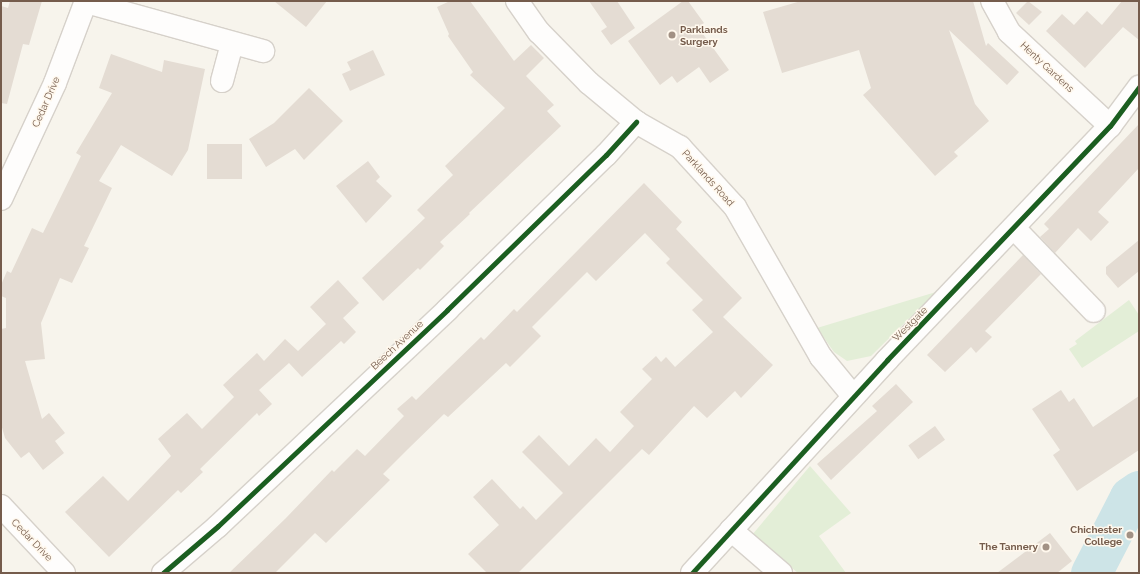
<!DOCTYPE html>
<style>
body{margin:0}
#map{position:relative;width:1140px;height:574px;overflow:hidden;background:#f7f4ec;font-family:Raleway,sans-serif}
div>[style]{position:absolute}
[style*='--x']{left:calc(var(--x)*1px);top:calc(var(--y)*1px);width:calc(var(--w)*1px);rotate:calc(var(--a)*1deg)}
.green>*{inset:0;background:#e3eed7}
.river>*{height:41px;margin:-20.5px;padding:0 20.5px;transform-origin:20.5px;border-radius:20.5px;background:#cde4e7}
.building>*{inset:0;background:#e4dcd3;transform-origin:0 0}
.roads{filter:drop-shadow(1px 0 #d6d1ca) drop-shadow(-1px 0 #d6d1ca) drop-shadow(0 1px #d6d1ca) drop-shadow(0 -1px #d6d1ca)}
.minor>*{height:22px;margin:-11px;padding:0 11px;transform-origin:11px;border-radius:11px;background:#fefdfc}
.tertiary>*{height:22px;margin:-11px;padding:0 11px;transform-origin:11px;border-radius:11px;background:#fefdfc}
.cycleway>*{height:5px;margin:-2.5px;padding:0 2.5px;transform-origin:2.5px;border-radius:2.5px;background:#1b5e20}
.dots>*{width:11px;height:11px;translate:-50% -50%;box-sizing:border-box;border:2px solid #fff8ed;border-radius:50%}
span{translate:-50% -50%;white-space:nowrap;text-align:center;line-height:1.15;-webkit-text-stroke:3px #fff8ed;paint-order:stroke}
.poi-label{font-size:10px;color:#755c4c;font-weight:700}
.left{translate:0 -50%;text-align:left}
.right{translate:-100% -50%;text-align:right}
.street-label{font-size:10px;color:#755c4c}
.frame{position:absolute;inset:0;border:2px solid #755c4c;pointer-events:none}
</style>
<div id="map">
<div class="green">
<i style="clip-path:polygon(936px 292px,871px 356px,847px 361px,834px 352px,817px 328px)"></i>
<i style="clip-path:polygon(1129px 300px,1139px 315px,1139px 331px,1082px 368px,1069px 349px,1077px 344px,1075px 341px)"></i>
<i style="clip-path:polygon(810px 466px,851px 513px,819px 536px,846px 573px,798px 573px,752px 535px)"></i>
</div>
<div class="river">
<i style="--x:1091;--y:573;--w:85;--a:-62.8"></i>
<i style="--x:1130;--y:497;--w:11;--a:-34"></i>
</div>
<div class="building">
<i style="clip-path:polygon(10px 1px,42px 1px,29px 45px,23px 44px,7px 104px,1px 103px,1px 6px,8px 8px)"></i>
<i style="clip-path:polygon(274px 1px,327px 1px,306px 27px)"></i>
<i style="clip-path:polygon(450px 1px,470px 1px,514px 61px,531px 45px,544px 58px,526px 76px,554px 105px,547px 111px,561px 126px,469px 213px,470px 214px,440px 242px,444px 246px,420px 270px,418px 268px,383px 301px,362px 278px,425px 218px,417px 210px,453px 175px,445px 166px,505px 108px,470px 75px,473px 72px,448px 36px,449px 34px,437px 7px)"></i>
<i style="clip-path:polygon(589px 1px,617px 1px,635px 28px,611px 45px,601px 31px,607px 27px)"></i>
<i style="clip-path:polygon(683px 1px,688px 1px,704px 23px,698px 27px,729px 70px,710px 83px,699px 67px,677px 83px,672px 76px,660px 85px,628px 41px)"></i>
<i style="clip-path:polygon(801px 1px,973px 1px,986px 46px,988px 43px,1019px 72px,1007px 85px,949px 30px,975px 104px,989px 121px,954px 152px,958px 156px,935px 176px,863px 95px,871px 88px,859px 50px,782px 73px,763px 12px)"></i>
<i style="clip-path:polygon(1028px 1px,1042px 12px,1029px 25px,1016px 13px)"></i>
<i style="clip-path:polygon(1122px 1px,1139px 1px,1139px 40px,1123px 27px,1085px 68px,1046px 31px,1062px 14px,1074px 25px,1087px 11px,1102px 25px)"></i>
<i style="clip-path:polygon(373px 50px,385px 75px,350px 91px,342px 74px,351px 70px,347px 62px)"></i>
<i style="clip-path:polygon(111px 54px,162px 72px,164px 60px,205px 69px,188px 150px,172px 176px,121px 145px,99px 181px,112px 188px,84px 246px,89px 248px,72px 283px,60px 278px,41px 323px,45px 359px,25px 361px,42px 419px,49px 413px,65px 433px,55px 441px,64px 453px,43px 470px,29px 452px,21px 458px,5px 438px,1px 424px,1px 329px,6px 328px,6px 298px,1px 296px,1px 285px,7px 271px,11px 273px,32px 228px,43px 233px,81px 156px,76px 153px,112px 93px,99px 88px)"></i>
<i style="clip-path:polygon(309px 88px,343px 121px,304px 160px,295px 149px,266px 167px,249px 139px,274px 123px)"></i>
<i style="clip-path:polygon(1139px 124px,1139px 168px,1098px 212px,1109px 222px,1091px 241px,1078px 228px,1055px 253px,1040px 237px,1049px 229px,1044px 224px)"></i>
<i style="left:242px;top:144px;width:35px;height:35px;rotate:90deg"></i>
<i style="clip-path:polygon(368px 161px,380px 177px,376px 181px,392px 196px,366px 223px,336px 186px)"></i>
<i style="clip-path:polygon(644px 183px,682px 222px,676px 229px,742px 298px,723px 317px,773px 365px,741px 398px,735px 391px,707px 418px,694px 406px,649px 455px,642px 449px,518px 573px,487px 573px,468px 554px,499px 525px,473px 497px,492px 479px,520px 509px,523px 506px,536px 520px,563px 493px,522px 452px,539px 435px,569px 466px,596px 438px,610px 452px,634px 426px,620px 412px,652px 379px,642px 369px,656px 356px,661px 362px,666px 357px,675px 367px,713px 332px,692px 310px,703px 300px,666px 263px,670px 259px,645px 233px,596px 281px,587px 272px,532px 327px,541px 336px,510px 367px,506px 363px,448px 417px,444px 414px,408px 449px,383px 474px,390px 480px,326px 543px,315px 533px,275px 573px,229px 573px,286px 518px,332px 470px,334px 472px,357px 449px,365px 456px,404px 416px,397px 409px,412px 396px,416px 400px,481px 337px,484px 340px,514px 309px,517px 312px)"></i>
<i style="clip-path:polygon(1139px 240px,1139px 271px,1118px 288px,1106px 274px,1106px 267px)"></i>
<i style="clip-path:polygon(1023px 255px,1041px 274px,985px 331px,992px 337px,976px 353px,971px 347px,945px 372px,927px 355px)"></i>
<i style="clip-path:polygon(338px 280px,359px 303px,343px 318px,356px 332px,344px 344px,341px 341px,302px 377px,289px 363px,259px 390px,272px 404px,259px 416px,257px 413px,200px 469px,203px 472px,181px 493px,178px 490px,109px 557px,65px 512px,103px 476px,128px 501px,171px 456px,158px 439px,187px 413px,202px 429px,234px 397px,223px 385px,257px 353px,264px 361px,285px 339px,298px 351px,326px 324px,310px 307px)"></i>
<i style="clip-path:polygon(896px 384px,913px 402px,831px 480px,817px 464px,877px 411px,872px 406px)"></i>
<i style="clip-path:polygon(1061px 390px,1069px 402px,1074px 398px,1093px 427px,1139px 396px,1139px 450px,1077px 491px,1053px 455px,1060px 450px,1032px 409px)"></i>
<i style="left:935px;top:426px;width:17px;height:33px;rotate:54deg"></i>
<i style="clip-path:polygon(1050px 533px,1072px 561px,1057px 573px,997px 573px)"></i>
</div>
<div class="roads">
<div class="minor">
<i style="--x:517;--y:1;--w:38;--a:55"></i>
<i style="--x:539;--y:32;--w:71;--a:45.6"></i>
<i style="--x:589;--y:83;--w:61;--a:39.7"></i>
<i style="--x:636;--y:122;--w:51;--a:29.6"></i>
<i style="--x:680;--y:147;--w:81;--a:47.5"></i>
<i style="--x:735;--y:207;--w:173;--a:60.2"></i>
<i style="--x:821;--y:357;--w:50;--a:50.6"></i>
<i style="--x:992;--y:1;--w:35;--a:61"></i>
<i style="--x:1009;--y:32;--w:138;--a:42.9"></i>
<i style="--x:86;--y:2;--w:184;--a:15.5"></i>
<i style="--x:222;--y:81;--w:39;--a:-75"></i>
<i style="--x:1;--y:199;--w:128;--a:-65"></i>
<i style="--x:55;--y:83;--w:88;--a:-69.3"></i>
<i style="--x:1014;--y:228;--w:115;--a:46.1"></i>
<i style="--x:1;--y:506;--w:92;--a:46.8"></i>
<i style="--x:731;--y:530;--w:66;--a:40.7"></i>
<i style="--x:163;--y:573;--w:72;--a:-40.5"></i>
<i style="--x:218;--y:526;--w:315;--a:-43.3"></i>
<i style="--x:447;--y:310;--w:222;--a:-44.3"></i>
<i style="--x:606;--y:155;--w:45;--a:-47.7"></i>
</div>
<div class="tertiary">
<i style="--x:692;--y:573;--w:289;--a:-47.5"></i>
<i style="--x:887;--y:360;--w:323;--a:-46.4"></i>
<i style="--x:1110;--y:126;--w:49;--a:-53.4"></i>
</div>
</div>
<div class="cycleway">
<i style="--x:163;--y:573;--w:72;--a:-40.5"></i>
<i style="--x:218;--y:526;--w:315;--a:-43.3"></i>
<i style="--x:447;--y:310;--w:222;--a:-44.3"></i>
<i style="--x:606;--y:155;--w:45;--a:-47.7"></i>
<i style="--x:692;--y:573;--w:289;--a:-47.5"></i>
<i style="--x:887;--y:360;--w:323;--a:-46.4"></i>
<i style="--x:1110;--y:126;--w:49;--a:-53.4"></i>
</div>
<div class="dots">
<i style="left:672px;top:35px;background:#a29184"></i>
<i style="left:1130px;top:535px;background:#a29184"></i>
<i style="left:1046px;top:547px;background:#a29184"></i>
</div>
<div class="poi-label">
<span class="left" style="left:680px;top:35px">Parklands<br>Surgery</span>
<span class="right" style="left:1122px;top:535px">Chichester<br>College</span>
<span class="right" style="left:1038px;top:547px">The Tannery</span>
</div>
<div class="street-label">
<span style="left:1047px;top:67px;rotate:43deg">Henty Gardens</span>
<span style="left:46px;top:102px;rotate:-66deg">Cedar Drive</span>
<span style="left:708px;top:178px;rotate:48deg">Parklands Road</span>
<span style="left:910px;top:324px;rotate:-45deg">Westgate</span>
<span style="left:397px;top:345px;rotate:-43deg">Beech Avenue</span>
<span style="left:32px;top:540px;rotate:46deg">Cedar Drive</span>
</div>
<div class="frame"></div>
</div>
